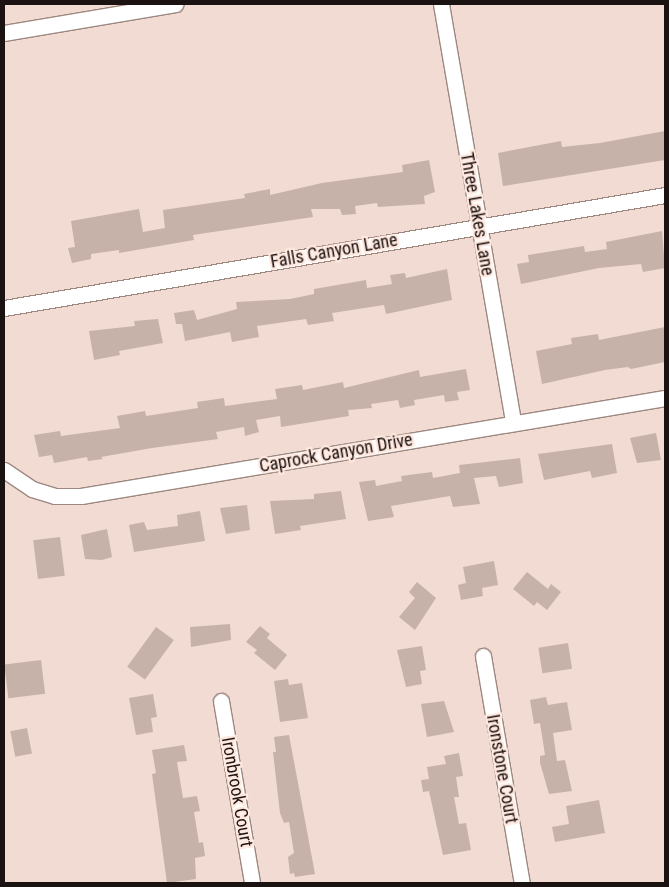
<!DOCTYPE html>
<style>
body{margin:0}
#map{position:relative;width:669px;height:887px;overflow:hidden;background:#f1dbd2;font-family:"Roboto Condensed",sans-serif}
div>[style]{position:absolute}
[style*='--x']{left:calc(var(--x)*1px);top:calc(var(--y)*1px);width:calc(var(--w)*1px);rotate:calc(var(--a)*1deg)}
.building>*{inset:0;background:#c7b2a9;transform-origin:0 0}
.roads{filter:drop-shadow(1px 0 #9d8880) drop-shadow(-1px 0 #9d8880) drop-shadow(0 1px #9d8880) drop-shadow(0 -1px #9d8880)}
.minor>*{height:15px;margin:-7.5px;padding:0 7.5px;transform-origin:7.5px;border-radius:7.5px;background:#fff}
span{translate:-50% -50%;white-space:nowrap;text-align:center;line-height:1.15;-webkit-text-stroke:4.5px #ffe8df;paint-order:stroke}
.street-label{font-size:18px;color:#1b1311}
.frame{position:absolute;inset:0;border:5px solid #1b1311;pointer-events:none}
</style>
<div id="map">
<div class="building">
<i style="clip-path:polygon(665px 131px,665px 160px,503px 186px,498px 153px,561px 141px,562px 147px,600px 143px)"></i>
<i style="clip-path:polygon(429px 160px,435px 192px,424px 196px,425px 204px,378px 207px,377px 203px,355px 206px,356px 214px,342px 215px,340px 209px,311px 209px,313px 217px,193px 235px,194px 240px,119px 253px,119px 250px,91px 254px,91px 259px,72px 263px,68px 248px,75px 247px,71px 221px,139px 209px,143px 232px,165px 228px,163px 210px,245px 198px,244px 194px,270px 189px,270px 195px,322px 183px,403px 172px,402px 165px)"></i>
<i style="clip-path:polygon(662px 231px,665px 268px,643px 272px,641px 264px,599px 268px,521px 284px,517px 264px,529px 262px,528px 255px,584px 246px,585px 252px,607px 249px,606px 242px)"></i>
<i style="clip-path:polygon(447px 269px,452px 300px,386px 314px,384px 305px,332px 313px,334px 321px,308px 325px,306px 319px,257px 326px,259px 337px,232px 342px,230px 332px,185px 341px,182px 324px,176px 324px,174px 313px,194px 310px,197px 320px,237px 309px,236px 302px,290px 299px,314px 294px,314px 289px,366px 280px,367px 288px,392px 284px,390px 275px,405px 273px,406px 278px)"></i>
<i style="clip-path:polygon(158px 319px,163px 343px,119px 351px,120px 355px,94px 360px,89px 331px,135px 326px,134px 321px)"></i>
<i style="clip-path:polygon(665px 327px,665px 362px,631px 369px,628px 367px,605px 370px,542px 384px,536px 351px,572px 344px,571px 338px,598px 334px,599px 340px)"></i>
<i style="clip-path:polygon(466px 369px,470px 390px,457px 392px,459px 400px,445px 402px,444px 395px,414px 400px,415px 405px,400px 408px,398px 400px,371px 404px,372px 408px,348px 410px,349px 416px,281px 427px,280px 416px,256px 420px,259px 432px,245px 436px,244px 427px,216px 432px,218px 439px,152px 448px,101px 457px,103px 459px,88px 461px,87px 457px,54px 463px,52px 455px,39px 457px,34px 435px,60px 431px,61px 436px,120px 428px,117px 416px,145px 411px,146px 416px,198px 408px,197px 402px,224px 398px,225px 406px,277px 399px,275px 389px,302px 385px,303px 390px,343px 382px,344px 388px,419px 370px,420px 377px)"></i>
<i style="clip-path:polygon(656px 433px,661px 460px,637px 463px,630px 438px)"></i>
<i style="clip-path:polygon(612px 444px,617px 473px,592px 478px,590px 471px,544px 480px,538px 454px)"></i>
<i style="clip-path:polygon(520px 458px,523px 483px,499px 487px,496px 476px,474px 478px,480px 504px,453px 507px,450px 496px,391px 506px,394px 517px,368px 521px,359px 482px,375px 480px,376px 486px,402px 481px,401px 476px,432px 472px,433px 478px,460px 473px,459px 465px)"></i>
<i style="clip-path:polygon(341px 491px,346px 519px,300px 526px,301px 530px,275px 534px,270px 501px,314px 499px,314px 494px)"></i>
<i style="clip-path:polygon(247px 505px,250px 530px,226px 534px,220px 508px)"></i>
<i style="clip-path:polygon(200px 511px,205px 541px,134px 552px,129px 525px,144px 522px,147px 530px,178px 526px,177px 515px)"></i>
<i style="clip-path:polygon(107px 529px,112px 557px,102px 560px,85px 559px,81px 535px)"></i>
<i style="left:60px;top:537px;width:39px;height:27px;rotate:83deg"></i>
<i style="clip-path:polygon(494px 561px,498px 585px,482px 588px,483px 596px,461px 600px,458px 585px,466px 583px,463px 567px)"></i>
<i style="clip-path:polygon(527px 572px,548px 589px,551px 584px,561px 592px,547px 610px,537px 602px,534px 606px,513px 589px)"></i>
<i style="clip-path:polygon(417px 582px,436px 598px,415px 630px,399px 617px,415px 598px,409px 592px)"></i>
<i style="clip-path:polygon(230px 624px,231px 640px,191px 647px,190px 627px)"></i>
<i style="clip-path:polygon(260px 626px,270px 634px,267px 638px,287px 655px,275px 670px,254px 653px,257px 650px,246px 642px)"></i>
<i style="left:156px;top:627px;width:22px;height:49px;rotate:36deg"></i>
<i style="left:568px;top:643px;width:26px;height:30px;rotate:81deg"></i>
<i style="clip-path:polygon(422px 646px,426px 670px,420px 671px,422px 684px,406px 687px,397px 650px)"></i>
<i style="left:41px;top:660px;width:34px;height:37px;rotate:83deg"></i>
<i style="clip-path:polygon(288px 679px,289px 685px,302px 683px,308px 718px,280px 722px,274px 681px)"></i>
<i style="clip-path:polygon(153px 694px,157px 717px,151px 718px,153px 732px,136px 735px,129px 698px)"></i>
<i style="clip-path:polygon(546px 697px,548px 705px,567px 702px,572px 730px,553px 733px,557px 761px,565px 760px,572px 791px,549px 794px,540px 763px,540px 756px,545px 755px,540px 723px,534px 724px,530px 700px)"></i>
<i style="clip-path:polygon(444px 701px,454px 732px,427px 737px,421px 704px)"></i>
<i style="left:27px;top:728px;width:26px;height:17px;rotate:79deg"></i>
<i style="clip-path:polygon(289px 735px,315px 874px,295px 877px,294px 873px,290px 874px,288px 857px,294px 853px,289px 822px,284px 823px,280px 813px,273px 752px,276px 752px,274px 737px)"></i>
<i style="clip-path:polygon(184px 745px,187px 761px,177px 762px,183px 798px,197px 796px,200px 811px,194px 812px,199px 843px,203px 842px,205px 856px,195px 858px,196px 879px,167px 883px,152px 774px,156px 773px,152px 750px)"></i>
<i style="clip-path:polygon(459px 753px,463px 776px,456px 777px,459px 797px,454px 797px,459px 824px,466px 823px,471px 850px,443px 855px,429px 791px,423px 792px,421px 780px,429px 779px,427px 767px,446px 764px,444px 756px)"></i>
<i style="clip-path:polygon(599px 800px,605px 833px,555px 842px,552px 827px,569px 824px,566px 806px)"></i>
</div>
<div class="roads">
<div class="minor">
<i style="--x:441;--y:4;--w:425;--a:80.2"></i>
<i style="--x:4;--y:33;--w:174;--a:-9.6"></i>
<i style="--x:4;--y:308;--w:671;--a:-9.7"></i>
<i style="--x:4;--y:470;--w:34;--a:34"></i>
<i style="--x:32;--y:489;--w:24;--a:17"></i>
<i style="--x:55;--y:496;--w:26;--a:0"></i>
<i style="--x:81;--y:496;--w:592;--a:-9.53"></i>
<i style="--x:483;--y:656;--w:230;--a:80.3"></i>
<i style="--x:221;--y:701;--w:185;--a:80.3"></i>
</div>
</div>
<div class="street-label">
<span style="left:477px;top:214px;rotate:80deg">Three Lakes Lane</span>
<span style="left:334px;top:251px;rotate:-10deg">Falls Canyon Lane</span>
<span style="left:336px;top:453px;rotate:-10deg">Caprock Canyon Drive</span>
<span style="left:502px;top:769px;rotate:80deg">Ironstone Court</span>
<span style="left:237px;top:792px;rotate:80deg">Ironbrook Court</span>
</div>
<div class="frame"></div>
</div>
